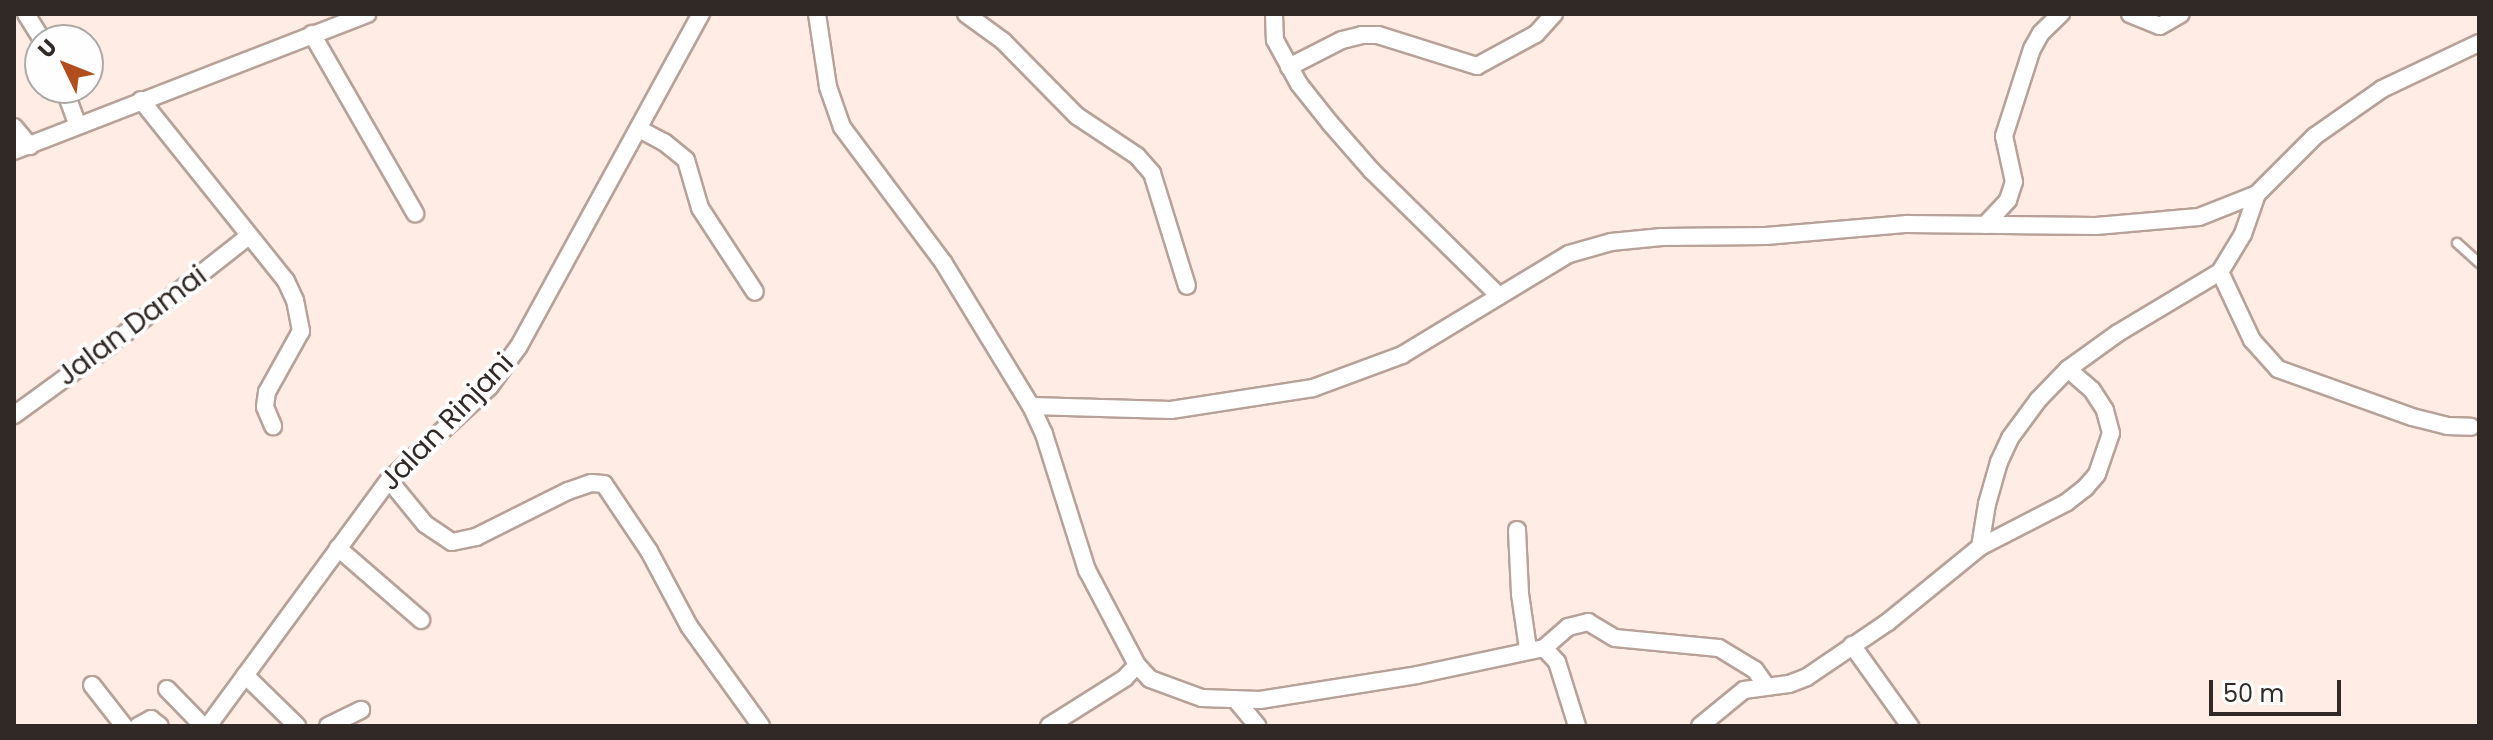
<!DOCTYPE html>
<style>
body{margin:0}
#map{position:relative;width:2493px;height:740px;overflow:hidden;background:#ffece4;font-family:Poppins,sans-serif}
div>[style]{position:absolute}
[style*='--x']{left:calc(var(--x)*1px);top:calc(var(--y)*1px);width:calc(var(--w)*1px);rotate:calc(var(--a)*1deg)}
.roads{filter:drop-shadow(2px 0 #b7a198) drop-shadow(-2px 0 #b7a198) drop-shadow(0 2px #b7a198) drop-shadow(0 -2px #b7a198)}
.service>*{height:8px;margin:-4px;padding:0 4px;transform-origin:4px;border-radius:4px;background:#fff}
.minor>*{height:16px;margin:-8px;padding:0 8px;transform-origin:8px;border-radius:8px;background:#fff}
span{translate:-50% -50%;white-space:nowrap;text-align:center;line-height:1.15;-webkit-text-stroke:8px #fefefe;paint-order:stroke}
.street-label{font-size:28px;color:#312925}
.frame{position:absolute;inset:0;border:16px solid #312925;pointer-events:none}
.north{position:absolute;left:24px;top:24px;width:80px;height:80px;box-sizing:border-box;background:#fefefe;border:2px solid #aca9a7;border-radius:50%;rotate:313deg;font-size:22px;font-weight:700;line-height:32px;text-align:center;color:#312925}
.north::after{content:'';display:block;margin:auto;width:28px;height:36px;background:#b24e1c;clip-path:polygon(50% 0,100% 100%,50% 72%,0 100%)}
.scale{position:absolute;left:2209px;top:680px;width:132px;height:36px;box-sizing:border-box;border:4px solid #312925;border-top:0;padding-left:10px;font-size:24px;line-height:28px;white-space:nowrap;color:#312925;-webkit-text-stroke:6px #fefefe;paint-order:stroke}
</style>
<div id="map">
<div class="roads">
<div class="service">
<i style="--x:2457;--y:243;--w:30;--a:42"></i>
</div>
<div class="minor">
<i style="--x:26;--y:14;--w:31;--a:58"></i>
<i style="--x:817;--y:14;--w:74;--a:81.4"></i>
<i style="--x:828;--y:87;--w:42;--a:70.7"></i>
<i style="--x:842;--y:127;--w:169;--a:53.2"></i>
<i style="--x:943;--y:262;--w:169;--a:58.6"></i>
<i style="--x:1031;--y:406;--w:31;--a:65"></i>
<i style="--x:1044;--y:434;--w:143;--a:72.5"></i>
<i style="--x:1087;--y:570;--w:107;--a:62.2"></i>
<i style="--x:1137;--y:665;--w:18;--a:133"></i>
<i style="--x:1125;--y:678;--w:90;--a:147.7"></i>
<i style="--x:966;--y:14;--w:46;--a:36.1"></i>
<i style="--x:1003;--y:41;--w:105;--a:45.4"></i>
<i style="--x:1077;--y:116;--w:72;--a:33.7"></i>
<i style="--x:1137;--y:156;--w:23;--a:49"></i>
<i style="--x:1152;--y:173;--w:118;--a:72.8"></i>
<i style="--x:1274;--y:14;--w:26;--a:88"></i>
<i style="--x:1275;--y:40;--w:50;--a:61.4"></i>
<i style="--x:1299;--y:84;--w:50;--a:51.5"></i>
<i style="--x:1330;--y:123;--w:64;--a:48.8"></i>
<i style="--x:1372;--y:171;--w:178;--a:44.5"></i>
<i style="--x:2130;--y:14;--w:32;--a:22"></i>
<i style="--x:2160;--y:26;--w:24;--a:-30"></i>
<i style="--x:312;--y:34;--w:207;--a:60.1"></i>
<i style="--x:1289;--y:67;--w:59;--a:-27"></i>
<i style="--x:1342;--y:40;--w:21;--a:-14"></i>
<i style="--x:1362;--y:35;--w:16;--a:0"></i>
<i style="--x:1378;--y:35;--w:104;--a:17.4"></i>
<i style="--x:1477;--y:66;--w:67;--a:-28.5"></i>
<i style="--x:1536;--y:34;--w:27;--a:-48"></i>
<i style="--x:64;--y:88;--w:40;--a:69.8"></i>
<i style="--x:141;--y:100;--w:232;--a:51.3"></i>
<i style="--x:286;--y:281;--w:21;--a:65"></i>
<i style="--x:295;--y:300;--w:32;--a:79"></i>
<i style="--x:301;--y:331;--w:70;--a:119.1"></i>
<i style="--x:267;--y:392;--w:15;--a:98"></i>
<i style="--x:265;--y:407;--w:21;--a:67"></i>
<i style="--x:14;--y:127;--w:25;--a:50"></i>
<i style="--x:641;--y:130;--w:26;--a:28"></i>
<i style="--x:664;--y:142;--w:28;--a:39"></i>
<i style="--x:686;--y:160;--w:50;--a:73.7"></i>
<i style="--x:700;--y:208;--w:100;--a:56.8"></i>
<i style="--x:14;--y:151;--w:379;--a:-21.2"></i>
<i style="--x:1985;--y:225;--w:34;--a:-47"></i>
<i style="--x:2008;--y:200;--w:19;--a:-72"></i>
<i style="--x:2014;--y:182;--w:47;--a:-102.3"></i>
<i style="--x:2004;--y:136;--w:91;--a:-72.2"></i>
<i style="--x:2032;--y:49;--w:18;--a:-61"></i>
<i style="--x:2041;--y:33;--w:28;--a:-44"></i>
<i style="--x:2220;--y:272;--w:75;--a:64.8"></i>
<i style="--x:2252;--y:340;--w:39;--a:48"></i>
<i style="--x:2278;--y:369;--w:142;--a:19.7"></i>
<i style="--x:2412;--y:417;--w:36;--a:14"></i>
<i style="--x:2447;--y:426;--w:24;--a:2"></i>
<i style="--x:1031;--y:406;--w:140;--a:1.6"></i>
<i style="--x:1171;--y:410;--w:144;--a:-8.8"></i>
<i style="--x:1313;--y:388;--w:95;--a:-20.3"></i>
<i style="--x:1402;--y:355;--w:195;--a:-31.2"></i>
<i style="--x:1569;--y:254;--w:44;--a:-15.9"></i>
<i style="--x:1611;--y:242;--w:51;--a:-5.6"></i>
<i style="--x:1662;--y:237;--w:104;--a:-0.6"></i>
<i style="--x:1766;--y:236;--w:142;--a:-4.9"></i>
<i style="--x:1907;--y:224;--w:189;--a:0.6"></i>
<i style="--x:2096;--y:226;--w:103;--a:-5"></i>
<i style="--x:2199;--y:217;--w:62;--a:-21.6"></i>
<i style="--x:2257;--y:194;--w:82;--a:-45"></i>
<i style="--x:2315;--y:136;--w:82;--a:-35"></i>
<i style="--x:2382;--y:89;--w:107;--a:-25.4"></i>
<i style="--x:14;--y:415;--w:117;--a:-36"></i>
<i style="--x:109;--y:346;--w:178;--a:-38.2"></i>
<i style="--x:389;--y:480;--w:57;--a:50.7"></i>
<i style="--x:425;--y:524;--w:32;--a:34"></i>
<i style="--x:452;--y:542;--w:25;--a:-12"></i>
<i style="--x:476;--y:537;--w:103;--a:-26.6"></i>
<i style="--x:568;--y:491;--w:24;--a:-19"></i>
<i style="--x:591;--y:483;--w:13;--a:4"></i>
<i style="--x:604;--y:484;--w:81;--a:56.1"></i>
<i style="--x:649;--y:551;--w:85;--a:61.9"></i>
<i style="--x:689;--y:626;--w:123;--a:54.2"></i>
<i style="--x:1517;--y:530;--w:64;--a:87.3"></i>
<i style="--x:1520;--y:594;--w:56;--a:81.7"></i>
<i style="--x:1980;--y:547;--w:44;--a:-80.8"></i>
<i style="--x:1987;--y:504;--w:44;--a:-74.1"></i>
<i style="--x:1999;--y:462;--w:26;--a:-65"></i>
<i style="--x:2010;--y:438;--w:47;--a:-53.6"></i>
<i style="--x:2038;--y:400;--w:43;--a:-45.9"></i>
<i style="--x:338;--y:548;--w:110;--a:40.9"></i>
<i style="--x:1852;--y:645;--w:100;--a:54.4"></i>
<i style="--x:1544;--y:648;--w:32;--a:-41"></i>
<i style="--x:1568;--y:627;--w:21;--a:-14"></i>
<i style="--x:1588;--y:622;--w:31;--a:31"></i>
<i style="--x:1615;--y:638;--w:104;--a:5.5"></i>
<i style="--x:1719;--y:648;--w:42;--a:31.4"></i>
<i style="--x:1755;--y:670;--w:19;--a:54"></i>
<i style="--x:1137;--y:665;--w:19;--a:47"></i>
<i style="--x:1150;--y:679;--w:55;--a:20.1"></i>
<i style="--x:1202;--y:698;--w:58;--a:2"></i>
<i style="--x:1260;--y:700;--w:159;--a:-9"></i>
<i style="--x:1417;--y:675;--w:130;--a:-12"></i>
<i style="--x:1544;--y:648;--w:19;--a:47"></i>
<i style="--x:1557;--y:662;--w:67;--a:72.6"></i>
<i style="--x:245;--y:675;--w:73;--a:44.4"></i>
<i style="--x:92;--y:685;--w:52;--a:52"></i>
<i style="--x:167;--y:689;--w:52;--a:45.8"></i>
<i style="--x:1235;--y:699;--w:35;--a:50"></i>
<i style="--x:138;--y:726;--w:15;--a:-28"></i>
<i style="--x:151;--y:719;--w:11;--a:38"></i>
<i style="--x:208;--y:726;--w:305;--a:-53.7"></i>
<i style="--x:389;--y:480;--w:138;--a:-42.9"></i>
<i style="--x:490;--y:386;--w:49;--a:-54.1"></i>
<i style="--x:519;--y:346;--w:379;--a:-61.3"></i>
<i style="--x:328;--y:726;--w:37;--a:-26"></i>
<i style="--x:1700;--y:726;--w:57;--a:-39.3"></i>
<i style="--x:1744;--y:690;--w:45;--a:-7.6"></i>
<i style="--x:1789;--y:684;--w:19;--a:-21"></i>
<i style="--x:1807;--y:677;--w:98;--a:-34.2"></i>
<i style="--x:1888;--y:622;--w:119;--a:-39.2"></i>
<i style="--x:1980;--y:547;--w:98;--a:-27.3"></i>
<i style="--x:2067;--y:502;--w:23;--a:-38"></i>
<i style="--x:2085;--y:488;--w:18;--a:-49"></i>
<i style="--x:2097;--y:474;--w:43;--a:-71.1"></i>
<i style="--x:2111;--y:433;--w:24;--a:-105"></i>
<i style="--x:2105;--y:410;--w:24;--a:-123"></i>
<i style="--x:2092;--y:390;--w:32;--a:-139"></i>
<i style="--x:2068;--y:369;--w:62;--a:-35.8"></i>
<i style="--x:2118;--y:333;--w:119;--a:-30.9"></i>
<i style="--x:2220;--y:272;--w:44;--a:-58.8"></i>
<i style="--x:2243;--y:234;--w:42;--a:-70.7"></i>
</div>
</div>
<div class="street-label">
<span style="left:132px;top:326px;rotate:-37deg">Jalan Damai</span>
<span style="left:447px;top:422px;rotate:-46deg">Jalan Rinjani</span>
</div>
<div class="frame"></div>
<div class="north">U</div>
<div class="scale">50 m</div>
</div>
